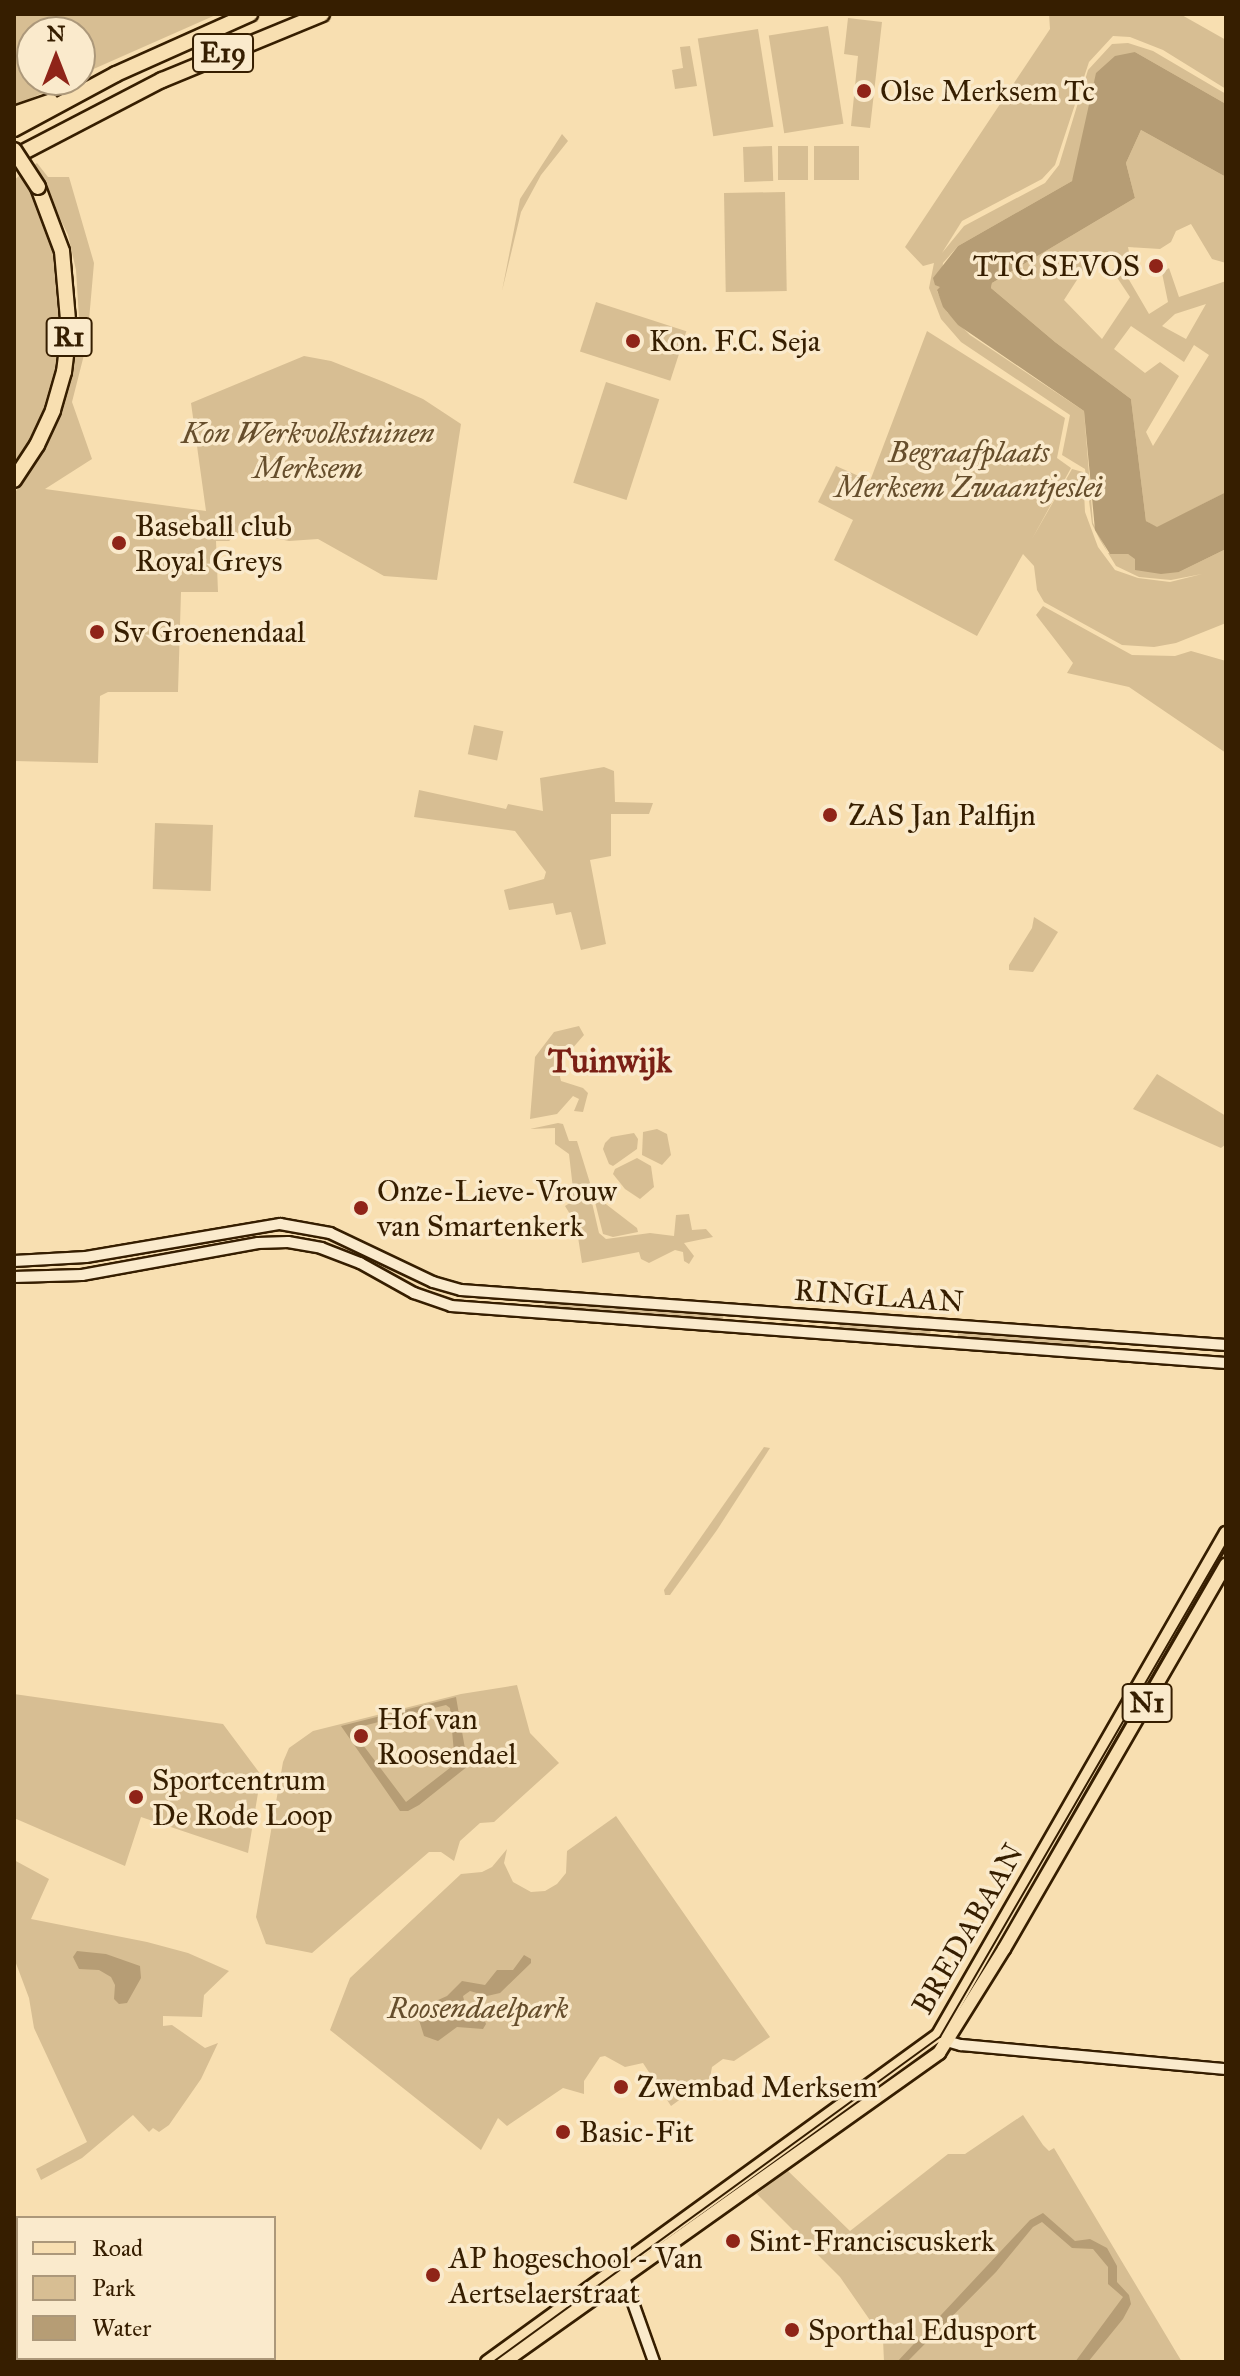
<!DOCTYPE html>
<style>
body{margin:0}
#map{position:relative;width:1240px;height:2376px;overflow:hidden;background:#f8dfb1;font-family:"IM FELL Great Primer",serif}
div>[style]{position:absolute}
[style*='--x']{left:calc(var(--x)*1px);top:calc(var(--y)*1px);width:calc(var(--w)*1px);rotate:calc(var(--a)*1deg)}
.green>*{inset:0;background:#d7be93;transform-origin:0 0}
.water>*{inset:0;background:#b69d75}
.roads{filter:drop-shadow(2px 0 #361e00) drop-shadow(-2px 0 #361e00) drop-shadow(0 2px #361e00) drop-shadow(0 -2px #361e00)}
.secondary>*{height:10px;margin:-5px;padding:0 5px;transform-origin:5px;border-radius:5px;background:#faeacc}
.primary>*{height:12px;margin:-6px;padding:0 6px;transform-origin:6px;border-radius:6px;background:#f8dfb1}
.highway>*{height:14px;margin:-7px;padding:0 7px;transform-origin:7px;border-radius:7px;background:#f8dfb1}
.tram>*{height:2px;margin:-1px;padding:0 1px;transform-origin:1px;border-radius:1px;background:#361e00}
.bridges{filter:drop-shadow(2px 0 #361e00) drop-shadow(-2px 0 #361e00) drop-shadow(0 2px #361e00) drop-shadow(0 -2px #361e00)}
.highway-bridge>*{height:14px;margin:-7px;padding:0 7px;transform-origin:7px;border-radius:7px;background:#f8dfb1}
.dots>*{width:22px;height:22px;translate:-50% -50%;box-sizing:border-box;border:4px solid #faeacc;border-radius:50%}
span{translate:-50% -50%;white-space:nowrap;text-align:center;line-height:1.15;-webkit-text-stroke:7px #faeacc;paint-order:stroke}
.shield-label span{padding:2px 6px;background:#faeacc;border:2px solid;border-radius:6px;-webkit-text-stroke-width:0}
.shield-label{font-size:28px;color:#361e00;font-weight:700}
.poi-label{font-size:30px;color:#361e00}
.left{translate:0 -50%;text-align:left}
.right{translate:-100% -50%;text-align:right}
.park-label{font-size:30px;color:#664e2c;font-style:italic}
.street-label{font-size:30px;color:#361e00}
.quarter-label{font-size:34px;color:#7a1f14;font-weight:700}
.frame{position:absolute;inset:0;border:16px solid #361e00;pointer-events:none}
.legend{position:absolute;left:16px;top:2216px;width:260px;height:144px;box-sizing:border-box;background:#faeacc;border:2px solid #ac987a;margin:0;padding:10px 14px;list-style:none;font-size:24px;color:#361e00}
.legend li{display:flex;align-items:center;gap:16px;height:40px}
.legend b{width:40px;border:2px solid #ac987a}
.north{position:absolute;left:16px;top:16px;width:80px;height:80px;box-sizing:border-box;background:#faeacc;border:2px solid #ac987a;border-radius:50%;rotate:0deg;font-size:22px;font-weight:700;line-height:32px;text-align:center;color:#361e00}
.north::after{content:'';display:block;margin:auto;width:28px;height:36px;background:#8f2418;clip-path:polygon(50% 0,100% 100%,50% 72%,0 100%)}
</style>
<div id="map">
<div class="green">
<i style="clip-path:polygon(14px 14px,218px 14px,80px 75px,80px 32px,32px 32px,32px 80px,71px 80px,14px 106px)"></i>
<i style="clip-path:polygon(1049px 14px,1180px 14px,1226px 40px,1226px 89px,1163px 50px,1130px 37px,1113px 36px,1089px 62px,1055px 165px,1042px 179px,962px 221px,942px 253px,964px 226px,1045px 183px,1059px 165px,1088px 70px,1112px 44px,1128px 43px,1153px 51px,1226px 94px,1226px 104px,1135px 52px,1072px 181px,958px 246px,943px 263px,940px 289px,937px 291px,947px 312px,970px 335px,1084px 411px,1093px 523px,1108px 553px,1128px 554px,1179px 572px,1226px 549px,1226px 623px,1176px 643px,1154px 647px,1122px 645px,1044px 602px,1037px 590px,1034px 566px,1023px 554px,977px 636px,834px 560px,853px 520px,818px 502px,836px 466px,870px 481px,927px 331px,1065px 418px,1057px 458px,1071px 468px,1032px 539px,1072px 469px,1083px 472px,1085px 512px,1098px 547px,1115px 570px,1138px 578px,1170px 582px,1202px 574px,1171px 580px,1139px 577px,1116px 566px,1100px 540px,1092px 524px,1085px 469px,1062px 455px,1070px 415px,961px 342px,941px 319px,929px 288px,934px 263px,923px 266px,905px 247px,1050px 29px)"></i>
<i style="clip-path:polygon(848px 18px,882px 22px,870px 128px,851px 126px,858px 56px,844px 54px)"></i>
<i style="left:828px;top:26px;width:99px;height:60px;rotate:81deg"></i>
<i style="left:758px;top:29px;width:99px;height:61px;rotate:81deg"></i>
<i style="clip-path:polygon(690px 46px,697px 86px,675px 89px,672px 70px,683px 68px,680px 47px)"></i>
<i style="clip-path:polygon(evenodd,1141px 130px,1226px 177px,1226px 263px,1212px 259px,1191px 224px,1176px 231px,1171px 242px,1160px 249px,1128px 247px,1131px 262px,1120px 261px,1115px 252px,1095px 252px,1064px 300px,1102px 339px,1130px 297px,1112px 270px,1121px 266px,1149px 314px,1168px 302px,1162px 273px,1169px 268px,1179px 297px,1226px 281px,1226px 492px,1157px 528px,1146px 521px,1131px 399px,1055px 342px,991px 288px,992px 283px,1135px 198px,1126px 163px,1141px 130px,1206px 304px,1186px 339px,1162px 326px,1175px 314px,1206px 304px,1141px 130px,1131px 326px,1184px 362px,1194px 345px,1209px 355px,1153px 446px,1146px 432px,1179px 376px,1160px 362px,1145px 373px,1114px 349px,1131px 326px)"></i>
<i style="clip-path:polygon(562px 134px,568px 141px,541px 175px,521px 212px,502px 291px,520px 199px)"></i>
<i style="left:772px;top:146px;width:35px;height:29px;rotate:88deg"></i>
<i style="left:778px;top:146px;width:30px;height:34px"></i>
<i style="left:814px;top:146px;width:45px;height:34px"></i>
<i style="clip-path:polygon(37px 163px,48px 177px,69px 177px,94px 263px,87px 343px,72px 402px,92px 459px,45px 489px,206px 511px,191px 403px,304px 356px,331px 361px,384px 382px,423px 399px,461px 424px,437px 580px,384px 576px,318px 539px,289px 541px,240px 531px,229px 541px,216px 541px,218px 592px,181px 592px,178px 692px,108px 692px,100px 696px,98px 763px,14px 761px,14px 494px,32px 468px,63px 407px,77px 347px,79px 318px,76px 270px,68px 235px,34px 165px)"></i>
<i style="clip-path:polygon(23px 173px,46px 214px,58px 254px,63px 342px,52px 402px,14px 472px,14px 180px)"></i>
<i style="left:785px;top:192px;width:99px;height:61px;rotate:89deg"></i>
<i style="left:596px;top:302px;width:95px;height:52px;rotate:18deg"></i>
<i style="left:606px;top:382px;width:56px;height:106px;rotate:18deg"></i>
<i style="clip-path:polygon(1043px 606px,1132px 655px,1175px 656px,1191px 651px,1226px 661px,1226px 753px,1129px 687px,1067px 673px,1073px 663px,1036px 615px)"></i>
<i style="left:474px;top:725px;width:30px;height:30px;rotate:12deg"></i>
<i style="clip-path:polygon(604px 767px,614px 771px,615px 802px,653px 803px,649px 814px,611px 814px,611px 856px,590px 860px,606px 944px,581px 950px,571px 912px,556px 915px,553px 903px,509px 910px,504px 890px,544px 879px,546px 872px,515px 831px,414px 817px,419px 790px,506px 809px,508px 804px,543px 811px,540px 778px)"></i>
<i style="left:155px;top:823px;width:58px;height:66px;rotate:2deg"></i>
<i style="clip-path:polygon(1034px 917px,1058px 932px,1033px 972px,1009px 970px,1009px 965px,1032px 928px)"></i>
<i style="clip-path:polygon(579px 1026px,584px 1035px,564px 1058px,560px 1077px,561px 1081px,583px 1088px,588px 1093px,583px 1112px,574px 1111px,579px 1099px,573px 1096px,557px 1114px,530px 1119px,535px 1057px,554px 1032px)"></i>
<i style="clip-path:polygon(1157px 1074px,1226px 1116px,1226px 1144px,1221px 1148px,1133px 1109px)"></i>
<i style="clip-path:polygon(558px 1123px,563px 1124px,569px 1141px,577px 1141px,590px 1183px,584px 1187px,573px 1189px,569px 1154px,555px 1144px,555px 1128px,530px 1129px)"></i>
<i style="clip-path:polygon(657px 1129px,667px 1134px,671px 1155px,662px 1165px,642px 1155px,643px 1132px)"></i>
<i style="clip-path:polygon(634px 1133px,638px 1139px,637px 1149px,613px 1166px,609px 1164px,603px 1149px,605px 1143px,611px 1137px)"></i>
<i style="clip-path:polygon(637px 1158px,651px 1166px,654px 1187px,640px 1199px,625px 1189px,613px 1174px,615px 1169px)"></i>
<i style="clip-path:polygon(572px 1193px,590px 1194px,599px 1233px,606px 1239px,650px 1233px,674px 1236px,676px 1215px,689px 1214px,692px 1230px,706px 1229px,713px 1237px,684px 1243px,694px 1256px,689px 1264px,684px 1261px,683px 1252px,675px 1250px,649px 1263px,641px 1259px,639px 1252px,582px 1263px,576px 1224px,565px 1206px,573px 1201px)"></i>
<i style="clip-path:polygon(598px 1198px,637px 1228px,638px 1232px,613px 1237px,603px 1234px,595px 1202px)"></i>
<i style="left:545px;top:1300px;width:179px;height:9px;rotate:4deg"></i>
<i style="left:840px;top:1322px;width:91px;height:9px;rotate:4deg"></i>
<i style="left:958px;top:1331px;width:133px;height:9px;rotate:4deg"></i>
<i style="clip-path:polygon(764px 1447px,770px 1448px,717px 1530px,670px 1595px,665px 1595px,664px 1590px)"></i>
<i style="clip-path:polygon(517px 1685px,530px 1733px,559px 1763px,494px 1822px,480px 1823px,460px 1841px,454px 1861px,441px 1852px,429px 1852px,312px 1953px,266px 1944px,256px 1917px,283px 1762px,289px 1748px,313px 1731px,461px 1694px)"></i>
<i style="clip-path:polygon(14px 1694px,223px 1724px,261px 1775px,248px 1853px,141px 1817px,125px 1866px,14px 1818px)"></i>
<i style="clip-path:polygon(616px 1816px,770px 2037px,734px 2061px,723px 2059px,712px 2067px,710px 2078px,671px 2106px,643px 2063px,625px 2067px,605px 2056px,600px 2057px,584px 2081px,584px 2094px,563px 2088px,507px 2126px,498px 2118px,481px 2150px,330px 2030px,350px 1978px,461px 1874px,482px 1872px,492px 1867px,507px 1849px,504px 1863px,513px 1882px,531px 1892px,545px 1891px,557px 1884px,566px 1873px,567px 1851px)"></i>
<i style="clip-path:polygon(14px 1860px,49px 1879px,31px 1919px,147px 1942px,188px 1953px,229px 1971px,204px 1995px,202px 2017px,163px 2016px,163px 2026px,172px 2025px,205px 2048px,218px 2043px,201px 2079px,169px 2125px,159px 2132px,153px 2128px,149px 2132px,133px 2115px,82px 2158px,41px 2180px,36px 2169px,87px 2142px,34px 2028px,29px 1998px,14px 1958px)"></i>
<i style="clip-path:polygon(1023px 2115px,1043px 2145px,1049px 2151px,1054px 2148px,1182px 2362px,884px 2362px,883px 2339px,840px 2277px,757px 2194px,787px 2170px,850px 2231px,948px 2154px,965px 2154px)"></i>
</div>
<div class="water">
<i style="clip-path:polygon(1135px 52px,1226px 104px,1226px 177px,1141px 130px,1126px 163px,1135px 198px,992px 283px,991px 288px,1055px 342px,1131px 399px,1146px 521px,1157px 527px,1226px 492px,1226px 549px,1179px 572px,1161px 574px,1135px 570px,1135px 559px,1128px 554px,1110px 554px,1095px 530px,1084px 411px,958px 325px,943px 307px,937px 290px,940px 287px,935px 285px,933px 278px,958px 246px,1072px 181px,1096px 73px,1115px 56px)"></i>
<i style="clip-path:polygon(evenodd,456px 1697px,468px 1766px,419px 1805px,408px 1811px,400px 1811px,341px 1726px,456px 1697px,446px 1705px,450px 1708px,455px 1764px,406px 1802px,351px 1729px,446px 1705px)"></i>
<i style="clip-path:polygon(77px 1951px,106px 1954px,140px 1966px,141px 1978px,127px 2003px,119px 2004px,114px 1999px,115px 1985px,111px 1977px,99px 1970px,79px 1969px,73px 1957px)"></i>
<i style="clip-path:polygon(524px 1955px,531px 1959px,531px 1963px,500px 1993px,487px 1996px,470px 1991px,463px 1996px,466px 2008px,483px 2016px,486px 2024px,483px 2029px,457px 2027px,438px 2041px,424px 2036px,419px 2020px,427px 2005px,447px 1996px,462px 1981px,485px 1985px,497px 1970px,513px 1970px)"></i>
<i style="clip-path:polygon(1043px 2213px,1075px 2241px,1090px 2239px,1107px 2248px,1117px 2266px,1117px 2282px,1129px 2295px,1131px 2304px,1123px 2319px,1088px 2362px,1075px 2362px,1123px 2297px,1108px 2284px,1108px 2267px,1093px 2249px,1072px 2248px,1042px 2222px,1033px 2227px,996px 2272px,907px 2362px,897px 2362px,1030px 2220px)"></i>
</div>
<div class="roads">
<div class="secondary">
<i style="--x:14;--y:1261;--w:72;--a:-3.2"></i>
<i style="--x:86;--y:1257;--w:197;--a:-9.7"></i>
<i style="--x:280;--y:1224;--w:51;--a:10.2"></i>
<i style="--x:330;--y:1233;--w:114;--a:25.4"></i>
<i style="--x:433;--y:1282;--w:29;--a:16"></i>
<i style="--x:461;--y:1290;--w:767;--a:4.11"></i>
<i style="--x:14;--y:1277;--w:68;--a:-1.7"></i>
<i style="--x:82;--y:1275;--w:179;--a:-10.3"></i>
<i style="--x:258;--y:1243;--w:30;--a:-2"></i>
<i style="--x:288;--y:1242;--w:34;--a:10"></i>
<i style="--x:321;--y:1248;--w:42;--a:21"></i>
<i style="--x:360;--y:1263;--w:62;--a:29.1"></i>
<i style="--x:414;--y:1293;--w:39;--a:19"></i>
<i style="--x:451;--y:1306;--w:777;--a:4.21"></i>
<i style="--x:943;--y:2040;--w:19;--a:16"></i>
<i style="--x:961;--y:2045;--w:266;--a:5.2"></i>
<i style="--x:622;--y:2272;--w:96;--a:70.4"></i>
</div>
<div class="primary">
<i style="--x:487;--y:2362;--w:557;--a:-35.94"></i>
<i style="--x:938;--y:2035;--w:579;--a:-60.16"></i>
<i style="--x:504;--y:2362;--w:534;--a:-35.39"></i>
<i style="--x:939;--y:2053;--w:123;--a:-58"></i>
<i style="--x:1004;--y:1949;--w:444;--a:-60"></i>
</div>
<div class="highway">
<i style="--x:14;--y:114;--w:39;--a:-19"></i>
<i style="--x:14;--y:129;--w:116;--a:-28.3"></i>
<i style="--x:116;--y:74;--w:147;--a:-24.1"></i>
<i style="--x:14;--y:157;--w:167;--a:-27.5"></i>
<i style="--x:162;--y:80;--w:173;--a:-22.4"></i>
<i style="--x:14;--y:480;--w:42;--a:-56.7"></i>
<i style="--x:37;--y:445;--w:38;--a:-65"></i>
<i style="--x:53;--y:410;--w:40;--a:-74"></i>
<i style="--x:64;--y:372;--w:41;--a:-83"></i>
<i style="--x:69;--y:331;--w:80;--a:-95"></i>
<i style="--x:62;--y:251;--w:68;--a:-110.6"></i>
</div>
</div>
<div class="tram">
<i style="--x:493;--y:2362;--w:553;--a:-36.02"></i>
<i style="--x:940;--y:2037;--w:570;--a:-59.88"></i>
</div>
<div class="bridges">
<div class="highway-bridge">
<i style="--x:14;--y:150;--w:44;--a:57"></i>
</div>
</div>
<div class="dots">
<i style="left:864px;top:91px;background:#8f2418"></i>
<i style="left:1156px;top:266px;background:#8f2418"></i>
<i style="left:633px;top:341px;background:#8f2418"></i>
<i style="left:119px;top:543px;background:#8f2418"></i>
<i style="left:97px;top:632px;background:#8f2418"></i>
<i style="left:830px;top:815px;background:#8f2418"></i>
<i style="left:361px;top:1208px;background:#8f2418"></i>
<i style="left:361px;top:1736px;background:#8f2418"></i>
<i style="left:136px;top:1797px;background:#8f2418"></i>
<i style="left:621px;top:2087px;background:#8f2418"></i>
<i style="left:563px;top:2132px;background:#8f2418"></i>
<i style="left:733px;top:2241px;background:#8f2418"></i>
<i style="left:433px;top:2275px;background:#8f2418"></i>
<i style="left:792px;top:2330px;background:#8f2418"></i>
</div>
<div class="shield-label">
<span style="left:223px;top:53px">E19</span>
<span style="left:69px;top:337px">R1</span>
<span style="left:1147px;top:1703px">N1</span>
</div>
<div class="poi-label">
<span class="left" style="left:880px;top:91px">Olse Merksem Tc</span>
<span class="right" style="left:1140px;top:266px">TTC SEVOS</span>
<span class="left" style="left:649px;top:341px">Kon. F.C. Seja</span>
<span class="left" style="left:135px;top:543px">Baseball club<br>Royal Greys</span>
<span class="left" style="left:113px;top:632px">Sv Groenendaal</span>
<span class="left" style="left:848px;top:815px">ZAS Jan Palfijn</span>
<span class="left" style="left:377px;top:1208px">Onze-Lieve-Vrouw<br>van Smartenkerk</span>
<span class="left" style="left:377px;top:1736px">Hof van<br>Roosendael</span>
<span class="left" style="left:152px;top:1797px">Sportcentrum<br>De Rode Loop</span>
<span class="left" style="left:637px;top:2087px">Zwembad Merksem</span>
<span class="left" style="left:579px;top:2132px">Basic-Fit</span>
<span class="left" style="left:749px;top:2241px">Sint-Franciscuskerk</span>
<span class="left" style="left:449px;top:2275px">AP hogeschool - Van<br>Aertselaerstraat</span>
<span class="left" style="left:808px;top:2330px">Sporthal Edusport</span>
</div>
<div class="park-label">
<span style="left:308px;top:450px">Kon Werkvolkstuinen<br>Merksem</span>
<span style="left:969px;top:469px">Begraafplaats<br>Merksem Zwaantjeslei</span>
<span style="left:478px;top:2008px">Roosendaelpark</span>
</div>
<div class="street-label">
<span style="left:879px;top:1296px;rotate:4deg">RINGLAAN</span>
<span style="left:968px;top:1929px;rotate:-60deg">BREDABAAN</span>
</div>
<div class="quarter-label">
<span style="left:610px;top:1061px">Tuinwijk</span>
</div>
<div class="frame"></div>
<ul class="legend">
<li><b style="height:10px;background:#f8dfb1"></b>Road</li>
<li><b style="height:22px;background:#d7be93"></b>Park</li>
<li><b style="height:22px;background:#b69d75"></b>Water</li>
</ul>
<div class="north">N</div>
</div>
